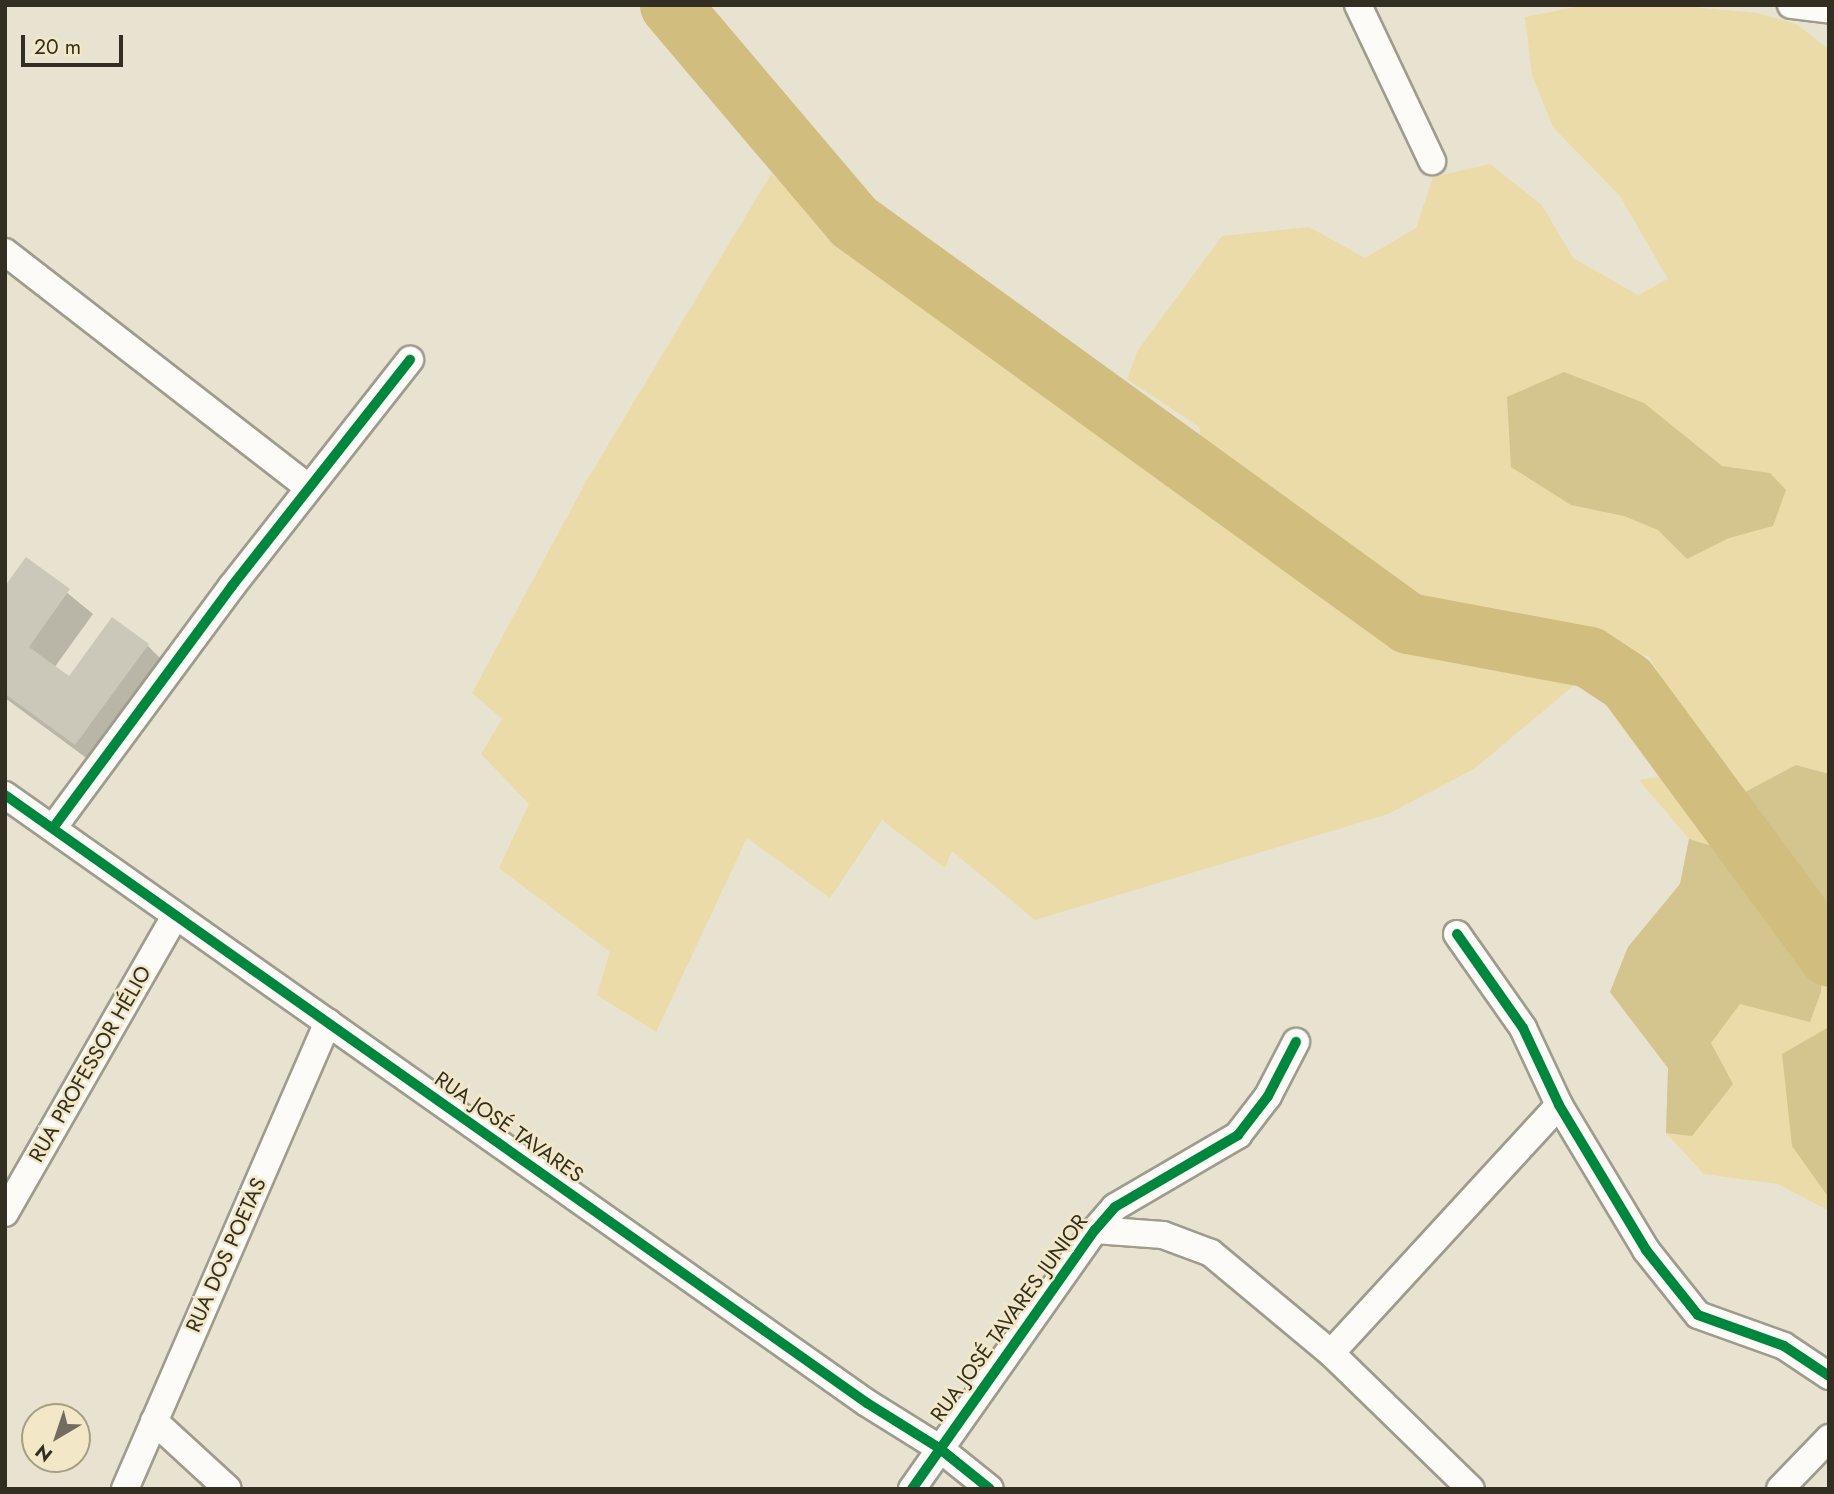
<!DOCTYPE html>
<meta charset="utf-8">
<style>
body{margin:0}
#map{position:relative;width:1834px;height:1494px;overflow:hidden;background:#e8e3d1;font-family:Jost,sans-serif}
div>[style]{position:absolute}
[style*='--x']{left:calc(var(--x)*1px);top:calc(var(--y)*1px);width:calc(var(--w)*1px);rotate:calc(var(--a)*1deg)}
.green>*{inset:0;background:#eadba8}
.forest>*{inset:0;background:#d4c48e}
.shadow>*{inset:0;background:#0003}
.river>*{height:61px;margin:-30.5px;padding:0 30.5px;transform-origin:30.5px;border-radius:30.5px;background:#d1be7e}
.building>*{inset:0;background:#cbc7b9}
.roads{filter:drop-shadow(2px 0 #9f9b8d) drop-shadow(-2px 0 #9f9b8d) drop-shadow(0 2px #9f9b8d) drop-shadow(0 -2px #9f9b8d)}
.street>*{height:26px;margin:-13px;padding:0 13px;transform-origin:13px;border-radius:13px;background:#fcfbf8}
.cycleway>*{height:10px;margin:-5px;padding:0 5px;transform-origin:5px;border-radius:5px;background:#00873e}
span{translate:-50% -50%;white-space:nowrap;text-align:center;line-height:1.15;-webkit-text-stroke:5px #f2e8c7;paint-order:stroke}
.street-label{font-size:21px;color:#322e21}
.frame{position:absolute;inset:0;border:7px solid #322e21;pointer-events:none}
.north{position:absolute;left:21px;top:1403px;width:70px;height:70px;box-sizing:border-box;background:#f2e8c7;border:2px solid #a59e85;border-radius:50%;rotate:219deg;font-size:19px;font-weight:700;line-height:28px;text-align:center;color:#322e21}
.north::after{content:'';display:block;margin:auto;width:24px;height:32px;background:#726d5f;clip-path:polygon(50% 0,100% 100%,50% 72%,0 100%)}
.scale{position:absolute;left:21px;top:35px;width:102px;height:32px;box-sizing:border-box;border:4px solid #322e21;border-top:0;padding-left:9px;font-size:21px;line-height:24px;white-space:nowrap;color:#322e21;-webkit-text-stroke:5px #f2e8c7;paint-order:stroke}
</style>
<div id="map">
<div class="green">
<i style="clip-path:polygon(1586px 5px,1671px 5px,1757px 13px,1796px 24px,1829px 49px,1829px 774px,1796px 765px,1730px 800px,1649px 656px,1423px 617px,1233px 477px,1203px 447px,1199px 427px,1127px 379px,1138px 350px,1222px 236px,1309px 227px,1365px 258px,1416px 228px,1433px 177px,1490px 164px,1542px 205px,1573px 258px,1638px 295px,1668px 279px,1620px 196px,1553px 127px,1532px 75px,1525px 17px)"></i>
<i style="clip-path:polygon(771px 174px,1183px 479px,1410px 640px,1584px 677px,1474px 769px,1388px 814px,1035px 920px,952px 851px,945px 868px,882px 820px,830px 898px,747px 838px,656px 1032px,597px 995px,610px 952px,499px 868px,529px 804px,481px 754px,502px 719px,472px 693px,587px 480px)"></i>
<i style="clip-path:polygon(1668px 775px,1773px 910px,1829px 970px,1829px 1211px,1778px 1184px,1704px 1174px,1666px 1133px,1668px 1068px,1610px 992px,1628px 947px,1680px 884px,1689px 839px,1639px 780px)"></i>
</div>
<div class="forest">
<i style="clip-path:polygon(1564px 372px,1644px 403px,1722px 466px,1770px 473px,1786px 490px,1773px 526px,1729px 538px,1687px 559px,1658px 530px,1624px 516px,1571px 505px,1511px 467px,1507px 397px)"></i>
<i style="clip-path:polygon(1796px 765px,1829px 774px,1829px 934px,1730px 800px)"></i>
<i style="clip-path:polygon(1689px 839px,1728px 851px,1822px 962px,1821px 992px,1810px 1022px,1740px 1004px,1711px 1043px,1733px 1084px,1692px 1136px,1666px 1133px,1668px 1068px,1610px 992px,1628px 947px,1680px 884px)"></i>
<i style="clip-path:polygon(1829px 1027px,1829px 1198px,1792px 1146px,1782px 1054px)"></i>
</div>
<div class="shadow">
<i style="clip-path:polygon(27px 560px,93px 614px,54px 668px,69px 679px,148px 646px,171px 669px,100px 768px,5px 698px,5px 589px)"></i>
</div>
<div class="river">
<i style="--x:670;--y:5;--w:283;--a:49.7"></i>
<i style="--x:853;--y:221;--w:685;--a:35.92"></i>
<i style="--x:1408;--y:623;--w:184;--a:10.6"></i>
<i style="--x:1589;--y:657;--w:45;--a:33.3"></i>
<i style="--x:1627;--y:682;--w:340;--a:53.6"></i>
</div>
<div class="building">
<i style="clip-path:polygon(26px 557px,70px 589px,29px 647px,69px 676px,112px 617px,149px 644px,75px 745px,5px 694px,5px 586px)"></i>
</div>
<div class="roads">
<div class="street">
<i style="--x:1358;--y:5;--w:173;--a:64.6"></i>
<i style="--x:1791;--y:5;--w:38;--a:7"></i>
<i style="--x:5;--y:252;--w:383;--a:37.8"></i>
<i style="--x:5;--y:795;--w:1055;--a:35.2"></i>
<i style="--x:867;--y:1403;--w:85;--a:32"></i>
<i style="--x:939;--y:1448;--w:65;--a:38.8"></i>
<i style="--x:53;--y:828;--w:301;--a:-53.5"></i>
<i style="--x:232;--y:586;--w:288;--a:-51.8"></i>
<i style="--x:1457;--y:934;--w:115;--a:54.9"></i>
<i style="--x:1523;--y:1028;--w:85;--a:64.9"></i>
<i style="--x:1559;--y:1105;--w:169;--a:59"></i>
<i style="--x:1646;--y:1250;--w:83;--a:51.3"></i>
<i style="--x:1698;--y:1315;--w:91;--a:19.8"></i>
<i style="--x:1784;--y:1346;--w:54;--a:33.7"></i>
<i style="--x:5;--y:1213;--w:342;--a:-60.2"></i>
<i style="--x:1095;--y:1230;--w:68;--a:4.2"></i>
<i style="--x:1163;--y:1235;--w:51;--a:20.6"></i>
<i style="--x:1211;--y:1253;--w:156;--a:39.8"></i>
<i style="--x:1331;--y:1353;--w:195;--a:44.2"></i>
<i style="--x:1331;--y:1353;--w:337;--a:-47.4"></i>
<i style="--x:154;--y:1421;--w:100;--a:42.6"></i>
<i style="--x:125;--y:1489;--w:509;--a:-66.51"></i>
<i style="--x:912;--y:1489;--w:317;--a:-54.8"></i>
<i style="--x:1095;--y:1230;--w:30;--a:-49"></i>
<i style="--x:1115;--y:1207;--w:143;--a:-30.3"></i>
<i style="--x:1238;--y:1135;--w:49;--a:-52.4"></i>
<i style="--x:1268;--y:1096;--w:61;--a:-62.6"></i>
<i style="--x:1780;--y:1489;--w:71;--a:-46.1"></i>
</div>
</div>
<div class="cycleway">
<i style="--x:5;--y:795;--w:1055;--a:35.2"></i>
<i style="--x:867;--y:1403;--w:85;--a:32"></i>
<i style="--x:939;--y:1448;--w:65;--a:38.8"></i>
<i style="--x:53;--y:828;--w:301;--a:-53.5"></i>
<i style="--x:232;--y:586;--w:288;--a:-51.8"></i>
<i style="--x:1457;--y:934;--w:115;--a:54.9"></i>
<i style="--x:1523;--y:1028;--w:85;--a:64.9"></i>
<i style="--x:1559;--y:1105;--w:169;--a:59"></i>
<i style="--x:1646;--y:1250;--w:83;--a:51.3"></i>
<i style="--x:1698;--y:1315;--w:91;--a:19.8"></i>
<i style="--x:1784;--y:1346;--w:54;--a:33.7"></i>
<i style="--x:912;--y:1489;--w:317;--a:-54.8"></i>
<i style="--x:1095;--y:1230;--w:30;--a:-49"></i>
<i style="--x:1115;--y:1207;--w:143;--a:-30.3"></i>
<i style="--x:1238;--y:1135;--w:49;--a:-52.4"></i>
<i style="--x:1268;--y:1096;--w:61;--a:-62.6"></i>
</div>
<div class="street-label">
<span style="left:90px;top:1064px;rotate:-60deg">RUA PROFESSOR HÉLIO</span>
<span style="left:509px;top:1127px;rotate:35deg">RUA JOSÉ TAVARES</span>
<span style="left:226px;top:1255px;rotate:-66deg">RUA DOS POETAS</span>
<span style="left:1009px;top:1318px;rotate:-54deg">RUA JOSÉ TAVARES JUNIOR</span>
</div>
<div class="frame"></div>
<div class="north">N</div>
<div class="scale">20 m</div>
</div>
